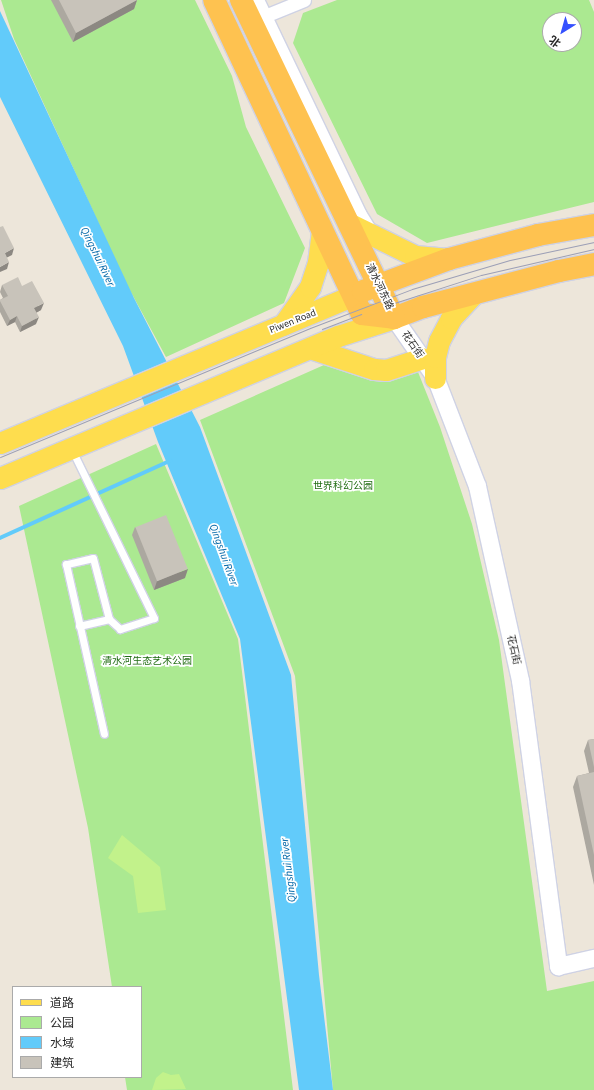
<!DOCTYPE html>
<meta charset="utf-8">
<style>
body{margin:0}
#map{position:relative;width:594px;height:1090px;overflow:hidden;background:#ede6da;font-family:"Source Sans 3","Noto Sans SC",sans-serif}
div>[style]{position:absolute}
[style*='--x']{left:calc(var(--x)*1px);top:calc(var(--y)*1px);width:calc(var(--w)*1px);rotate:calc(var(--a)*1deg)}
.green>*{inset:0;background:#abe991}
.pitch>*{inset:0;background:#c2f28b}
.water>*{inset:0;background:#62cbfa}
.stream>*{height:3.5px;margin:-1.75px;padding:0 1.75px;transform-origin:1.75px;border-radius:1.75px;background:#62cbfa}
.roads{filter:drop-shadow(1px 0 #cfd2e4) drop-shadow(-1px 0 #cfd2e4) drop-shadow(0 1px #cfd2e4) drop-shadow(0 -1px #cfd2e4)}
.service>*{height:7px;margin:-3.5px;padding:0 3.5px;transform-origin:3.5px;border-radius:3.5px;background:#fff}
.minor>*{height:13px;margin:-6.5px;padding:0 6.5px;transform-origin:6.5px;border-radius:6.5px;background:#fff}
.tertiary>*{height:17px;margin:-8.5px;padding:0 8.5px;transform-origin:8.5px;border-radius:8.5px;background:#fff}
.primary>*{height:21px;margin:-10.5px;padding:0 10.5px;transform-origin:10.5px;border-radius:10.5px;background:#fedd4e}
.trunk>*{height:22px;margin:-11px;padding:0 11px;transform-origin:11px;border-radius:11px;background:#fec250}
.tram>*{height:1px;margin:-0.5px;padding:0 0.5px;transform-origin:0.5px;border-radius:0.5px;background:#9c9fb6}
.wall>*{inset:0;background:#aca8a0}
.shaded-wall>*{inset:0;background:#8c8882}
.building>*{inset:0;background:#c8c3ba;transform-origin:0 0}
span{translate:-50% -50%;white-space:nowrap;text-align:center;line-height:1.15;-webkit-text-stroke:3.5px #fff;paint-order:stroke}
.street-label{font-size:10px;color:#2a2a2a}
.park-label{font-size:10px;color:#216d13}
.water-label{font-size:11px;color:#0066a7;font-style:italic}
.legend{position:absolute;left:12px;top:986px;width:130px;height:92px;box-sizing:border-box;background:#fff;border:1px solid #aaa;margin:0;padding:5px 7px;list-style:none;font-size:12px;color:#2a2a2a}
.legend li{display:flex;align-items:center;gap:8px;height:20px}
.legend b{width:20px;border:1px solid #aaa}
.north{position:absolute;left:542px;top:12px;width:40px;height:40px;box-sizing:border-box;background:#fff;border:1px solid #aaa;border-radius:50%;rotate:217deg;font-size:11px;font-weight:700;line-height:16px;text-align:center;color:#2a2a2a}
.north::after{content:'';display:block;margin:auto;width:14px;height:18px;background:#3551ff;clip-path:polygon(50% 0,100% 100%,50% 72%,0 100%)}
</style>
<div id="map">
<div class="green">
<i style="clip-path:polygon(1px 0,195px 0,232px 76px,246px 127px,305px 248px,284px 303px,166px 357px,126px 283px,14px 39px)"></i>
<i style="clip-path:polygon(evenodd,337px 0,589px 0,594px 12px,594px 202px,427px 243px,377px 214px,293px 43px,303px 13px,337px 0,550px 20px,574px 20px,574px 44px,550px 44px,550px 20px)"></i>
<i style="clip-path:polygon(324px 365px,381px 382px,418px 372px,440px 427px,472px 524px,499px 640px,547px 991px,594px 981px,594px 1090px,333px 1090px,295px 676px,200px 420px)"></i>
<i style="clip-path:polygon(156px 444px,238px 639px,293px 1090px,127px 1090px,125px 1077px,141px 1077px,141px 987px,112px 987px,88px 828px,19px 506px)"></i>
</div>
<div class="pitch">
<i style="clip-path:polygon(122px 835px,160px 867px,166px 910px,138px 913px,133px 876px,108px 858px)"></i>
<i style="clip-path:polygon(163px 1072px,171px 1075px,179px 1074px,186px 1089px,152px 1090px,156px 1078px)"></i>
</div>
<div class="water">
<i style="clip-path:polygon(0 11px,134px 298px,200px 427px,291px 675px,319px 975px,333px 1090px,299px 1090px,240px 639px,158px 442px,123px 346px,0 97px)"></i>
</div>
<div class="stream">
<i style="--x:0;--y:538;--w:187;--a:-24.4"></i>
</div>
<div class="roads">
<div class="service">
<i style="--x:72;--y:450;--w:187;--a:64"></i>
<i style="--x:154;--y:618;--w:36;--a:162"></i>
<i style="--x:120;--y:629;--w:15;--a:-138"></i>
<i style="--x:109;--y:619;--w:63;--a:-104.7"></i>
<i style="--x:93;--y:558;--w:28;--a:167"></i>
<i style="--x:66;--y:564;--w:174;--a:77.4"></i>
<i style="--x:79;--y:626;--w:31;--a:-13"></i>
</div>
<div class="minor">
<i style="--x:255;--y:20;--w:53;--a:-22.2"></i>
</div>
<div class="tertiary">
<i style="--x:255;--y:0;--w:238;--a:64.4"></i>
<i style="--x:358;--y:215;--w:25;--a:58"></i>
<i style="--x:394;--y:318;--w:72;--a:55.2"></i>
<i style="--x:435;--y:377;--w:117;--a:68.9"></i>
<i style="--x:477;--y:486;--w:199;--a:77.5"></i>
<i style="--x:520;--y:680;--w:289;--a:82.4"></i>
<i style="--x:558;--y:966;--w:37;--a:-13"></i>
</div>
<div class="primary">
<i style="--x:350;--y:224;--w:72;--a:26.2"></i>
<i style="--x:415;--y:256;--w:34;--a:5"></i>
<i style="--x:283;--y:325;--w:47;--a:-54.6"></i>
<i style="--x:310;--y:287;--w:25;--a:-72"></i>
<i style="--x:318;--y:263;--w:33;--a:-83"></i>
<i style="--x:310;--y:348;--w:67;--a:18.2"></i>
<i style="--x:374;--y:369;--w:12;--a:5"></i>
<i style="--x:386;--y:370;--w:38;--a:-18"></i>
<i style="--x:435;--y:378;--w:21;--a:-90"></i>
<i style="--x:435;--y:357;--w:16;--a:-76"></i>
<i style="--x:439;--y:341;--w:26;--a:-62"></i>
<i style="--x:451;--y:318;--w:33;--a:-47"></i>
<i style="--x:0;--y:443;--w:383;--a:-22.7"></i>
<i style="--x:0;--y:478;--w:367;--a:-22.8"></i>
<i style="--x:338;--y:336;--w:59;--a:-17.8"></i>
</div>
<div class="trunk">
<i style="--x:214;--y:0;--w:347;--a:64.8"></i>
<i style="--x:362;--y:314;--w:32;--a:7"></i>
<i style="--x:394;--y:318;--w:31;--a:-21"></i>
<i style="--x:423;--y:307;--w:141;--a:-14.8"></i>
<i style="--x:559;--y:271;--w:36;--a:-11"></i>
<i style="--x:241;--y:0;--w:353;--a:64.3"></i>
<i style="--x:363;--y:291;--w:92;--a:-20.4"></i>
<i style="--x:449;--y:259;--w:92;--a:-15.1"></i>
<i style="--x:538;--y:235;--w:57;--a:-10.1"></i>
</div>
</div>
<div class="tram">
<i style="--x:388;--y:305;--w:98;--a:-17.9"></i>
<i style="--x:481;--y:275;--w:116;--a:-13"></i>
<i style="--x:322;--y:329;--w:42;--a:-21"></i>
<i style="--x:0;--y:457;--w:336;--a:-22.6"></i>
<i style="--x:310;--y:328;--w:109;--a:-20.9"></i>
<i style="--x:412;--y:289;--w:102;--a:-16.5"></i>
<i style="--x:510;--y:260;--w:86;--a:-12.1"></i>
</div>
<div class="wall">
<i style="clip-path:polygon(51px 0,137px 0,134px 9px,73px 42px)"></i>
<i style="clip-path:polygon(2px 285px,22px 286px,41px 310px,36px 313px,36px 324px,20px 332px,15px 322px,7px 326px,0 312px,0 300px,3px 298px,0 292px)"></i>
<i style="clip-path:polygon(135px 527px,185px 578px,154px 590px,132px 535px)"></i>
<i style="clip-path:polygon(594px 739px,594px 885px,573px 787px,577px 776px,589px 773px,584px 751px,588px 740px)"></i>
</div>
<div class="shaded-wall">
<i style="clip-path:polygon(137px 0,134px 9px,73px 42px,76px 33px)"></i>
<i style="clip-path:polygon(14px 248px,12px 255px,2px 260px,5px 253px)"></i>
<i style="clip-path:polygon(9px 262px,7px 269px,0 272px,0 267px)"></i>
<i style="clip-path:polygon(44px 303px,41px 310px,32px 315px,34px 308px)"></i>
<i style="clip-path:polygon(17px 316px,15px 322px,7px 326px,10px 320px)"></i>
<i style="clip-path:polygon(39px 317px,36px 324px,20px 332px,22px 326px)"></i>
<i style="clip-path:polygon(188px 569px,185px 578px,154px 590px,157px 581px)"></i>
</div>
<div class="building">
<i style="clip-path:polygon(59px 0,137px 0,76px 33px)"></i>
<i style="clip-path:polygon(3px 226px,14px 248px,5px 253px,9px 262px,0 267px,0 227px)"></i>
<i style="clip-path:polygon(18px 277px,22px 286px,32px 281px,44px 303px,34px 308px,39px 317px,22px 326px,17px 316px,10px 320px,0 301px,0 300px,8px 296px,2px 285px)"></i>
<i style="left:166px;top:515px;width:58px;height:33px;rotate:68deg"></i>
<i style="clip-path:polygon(594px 739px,594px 767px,588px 740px)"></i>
<i style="clip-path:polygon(594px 772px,594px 855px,577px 776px)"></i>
</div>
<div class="street-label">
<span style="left:379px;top:287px;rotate:64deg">清水河东路</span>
<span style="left:293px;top:322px;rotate:-22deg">Piwen Road</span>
<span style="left:412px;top:345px;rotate:55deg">花石街</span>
<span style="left:513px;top:650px;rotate:77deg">花石街</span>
</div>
<div class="park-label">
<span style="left:343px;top:487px">世界科幻公园</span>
<span style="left:147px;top:662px">清水河生态艺术公园</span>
</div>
<div class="water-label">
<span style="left:97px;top:257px;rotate:64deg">Qingshui River</span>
<span style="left:223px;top:555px;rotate:70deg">Qingshui River</span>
<span style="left:289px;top:870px;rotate:-97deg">Qingshui River</span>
</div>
<ul class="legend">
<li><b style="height:5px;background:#fedd4e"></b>道路</li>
<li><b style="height:11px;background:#abe991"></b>公园</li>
<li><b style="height:11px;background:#62cbfa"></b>水域</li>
<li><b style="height:11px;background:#c8c3ba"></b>建筑</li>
</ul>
<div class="north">北</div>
</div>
